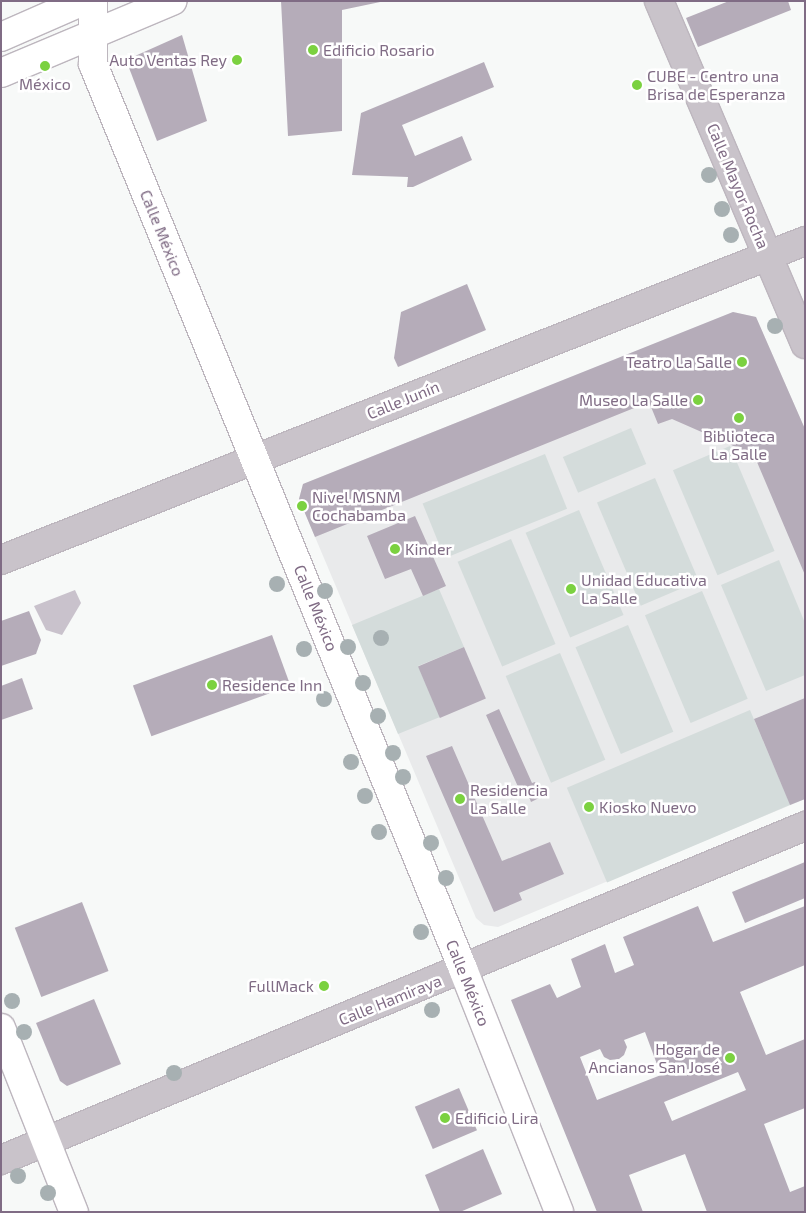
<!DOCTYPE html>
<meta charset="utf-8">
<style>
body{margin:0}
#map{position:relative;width:806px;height:1213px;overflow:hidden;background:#f7f9f8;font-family:"Exo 2",sans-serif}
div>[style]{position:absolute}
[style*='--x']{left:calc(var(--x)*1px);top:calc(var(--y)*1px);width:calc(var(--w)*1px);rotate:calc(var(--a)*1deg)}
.built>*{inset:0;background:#e9eaeb}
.green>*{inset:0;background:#d4dcdb;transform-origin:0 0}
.water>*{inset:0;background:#c9c2cc}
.building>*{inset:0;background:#b5acb9;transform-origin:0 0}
.roads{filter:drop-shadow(1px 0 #bdb6be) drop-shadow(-1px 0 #bdb6be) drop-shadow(0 1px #bdb6be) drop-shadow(0 -1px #bdb6be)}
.minor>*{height:28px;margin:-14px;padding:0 14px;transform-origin:14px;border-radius:14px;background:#c9c3ca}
.secondary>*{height:28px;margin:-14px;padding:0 14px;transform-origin:14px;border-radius:14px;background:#fff}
.primary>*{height:28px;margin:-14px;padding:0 14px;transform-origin:14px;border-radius:14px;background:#fff}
.trees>*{width:16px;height:16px;margin:-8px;border-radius:50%;background:#a7b0b2}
.dots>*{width:14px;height:14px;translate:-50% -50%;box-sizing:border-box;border:2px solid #fff;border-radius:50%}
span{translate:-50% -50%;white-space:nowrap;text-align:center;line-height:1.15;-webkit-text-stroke:5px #fff;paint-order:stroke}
.poi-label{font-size:16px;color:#806c85}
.left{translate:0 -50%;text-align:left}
.right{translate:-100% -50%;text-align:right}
.street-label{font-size:16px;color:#806c85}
.frame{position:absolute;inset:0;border:2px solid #806c85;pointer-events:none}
</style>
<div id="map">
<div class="built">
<i style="clip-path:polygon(733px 312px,756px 317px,805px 429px,805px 799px,498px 927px,484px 925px,476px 918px,299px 499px,303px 484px)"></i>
</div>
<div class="green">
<i style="left:631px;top:428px;width:39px;height:74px;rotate:67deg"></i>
<i style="left:730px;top:446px;width:114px;height:62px;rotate:67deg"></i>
<i style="left:545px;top:454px;width:59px;height:132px;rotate:68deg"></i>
<i style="left:655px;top:478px;width:112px;height:63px;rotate:67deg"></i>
<i style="left:579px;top:510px;width:114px;height:58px;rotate:67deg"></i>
<i style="left:511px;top:539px;width:114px;height:58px;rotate:67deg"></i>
<i style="clip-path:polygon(779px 560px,805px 623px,805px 675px,766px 691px,721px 585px)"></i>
<i style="clip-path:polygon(439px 589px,464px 647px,418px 666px,440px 717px,398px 734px,352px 625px)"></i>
<i style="left:702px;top:591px;width:117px;height:62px;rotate:67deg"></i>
<i style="left:628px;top:625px;width:116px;height:57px;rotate:67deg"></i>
<i style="left:560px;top:653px;width:116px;height:59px;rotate:67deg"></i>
<i style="left:750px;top:710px;width:103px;height:199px;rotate:67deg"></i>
</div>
<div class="water">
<i style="clip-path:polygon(75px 590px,81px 603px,62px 635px,46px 630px,34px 606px)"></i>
</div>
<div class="building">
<i style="clip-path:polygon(281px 1px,385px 1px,342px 10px,342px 131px,288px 136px)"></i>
<i style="clip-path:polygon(729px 1px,788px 1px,791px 10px,698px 47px,686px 18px)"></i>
<i style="clip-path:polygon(182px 35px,207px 121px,157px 141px,126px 60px)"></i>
<i style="clip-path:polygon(484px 62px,494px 87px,402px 125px,415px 156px,462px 136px,472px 160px,413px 187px,407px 187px,408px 177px,352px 175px,361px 113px)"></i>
<i style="clip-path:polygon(467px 284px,486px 330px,398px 367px,394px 358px,401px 312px)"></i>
<i style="clip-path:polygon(733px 312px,756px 317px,805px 429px,805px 575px,754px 455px,672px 419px,658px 424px,649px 402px,315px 537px,299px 499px,303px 484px)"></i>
<i style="clip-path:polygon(415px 516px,446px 586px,423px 596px,411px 569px,385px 579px,367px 536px)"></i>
<i style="clip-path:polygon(29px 611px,41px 640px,36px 654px,1px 666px,1px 621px)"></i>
<i style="left:272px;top:635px;width:54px;height:148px;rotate:70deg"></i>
<i style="left:464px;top:647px;width:56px;height:50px;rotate:67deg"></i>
<i style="clip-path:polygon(22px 678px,33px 709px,1px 720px,1px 686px)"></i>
<i style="clip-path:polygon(805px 698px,805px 799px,790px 805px,754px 719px)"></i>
<i style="clip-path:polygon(499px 709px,532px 783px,535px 782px,541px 797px,531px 802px,525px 786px,519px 789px,486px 715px)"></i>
<i style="clip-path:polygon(452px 746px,502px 861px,550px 842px,564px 874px,519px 893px,522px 900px,494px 912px,426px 756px)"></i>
<i style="clip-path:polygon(805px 862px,805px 898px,745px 923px,732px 892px)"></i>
<i style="left:82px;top:902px;width:74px;height:72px;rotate:69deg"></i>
<i style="clip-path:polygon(evenodd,698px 906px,713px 942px,805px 906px,805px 965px,740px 992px,766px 1055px,805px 1039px,805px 1108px,764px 1124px,790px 1192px,805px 1186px,805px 1212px,707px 1212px,685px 1154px,629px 1175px,643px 1212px,597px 1212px,511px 1000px,550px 984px,557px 998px,581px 987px,571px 959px,605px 944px,615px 973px,634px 965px,623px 937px,698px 906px,645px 1032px,661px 1075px,597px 1100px,580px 1057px,600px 1049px,604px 1057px,610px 1060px,619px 1059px,624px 1055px,627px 1047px,624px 1040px,645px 1032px,698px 906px,738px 1072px,746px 1090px,672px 1121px,664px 1102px,738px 1072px)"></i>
<i style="clip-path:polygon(94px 999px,121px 1064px,67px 1086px,60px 1081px,36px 1023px)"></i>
<i style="left:459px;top:1088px;width:46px;height:48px;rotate:67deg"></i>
<i style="clip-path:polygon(483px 1149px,502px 1194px,460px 1212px,440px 1212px,425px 1175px)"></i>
</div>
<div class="roads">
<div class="minor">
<i style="--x:659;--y:1;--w:373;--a:66.9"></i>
<i style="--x:1;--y:560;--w:865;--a:-21.64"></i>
<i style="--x:1;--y:1160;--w:871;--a:-22.56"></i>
</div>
<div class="secondary">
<i style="--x:93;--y:1;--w:63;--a:90"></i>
<i style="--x:93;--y:64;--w:978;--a:67.76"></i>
<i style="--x:463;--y:969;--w:261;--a:68.4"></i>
<i style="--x:1;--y:1028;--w:198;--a:68.4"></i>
</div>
<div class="primary">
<i style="--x:1;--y:37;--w:90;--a:-23.7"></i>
<i style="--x:1;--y:73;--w:186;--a:-22.8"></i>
</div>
</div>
<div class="trees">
<i style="left:709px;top:175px"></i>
<i style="left:722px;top:209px"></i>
<i style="left:731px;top:235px"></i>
<i style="left:775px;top:326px"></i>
<i style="left:277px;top:584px"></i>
<i style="left:325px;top:591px"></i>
<i style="left:381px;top:638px"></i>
<i style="left:348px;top:647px"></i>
<i style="left:304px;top:649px"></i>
<i style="left:363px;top:683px"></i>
<i style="left:324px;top:699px"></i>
<i style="left:378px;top:716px"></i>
<i style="left:393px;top:753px"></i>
<i style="left:351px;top:762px"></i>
<i style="left:403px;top:777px"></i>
<i style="left:365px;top:796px"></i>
<i style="left:379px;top:832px"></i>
<i style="left:431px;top:843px"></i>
<i style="left:446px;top:878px"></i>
<i style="left:421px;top:932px"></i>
<i style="left:12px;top:1001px"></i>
<i style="left:432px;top:1010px"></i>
<i style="left:24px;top:1032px"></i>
<i style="left:174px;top:1073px"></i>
<i style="left:18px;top:1176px"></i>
<i style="left:48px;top:1193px"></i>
</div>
<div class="dots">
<i style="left:313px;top:50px;background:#7bd140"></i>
<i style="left:237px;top:60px;background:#7bd140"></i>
<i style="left:45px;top:66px;background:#7bd140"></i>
<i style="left:637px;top:85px;background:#7bd140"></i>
<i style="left:742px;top:362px;background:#7bd140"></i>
<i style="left:698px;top:400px;background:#7bd140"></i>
<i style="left:739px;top:418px;background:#7bd140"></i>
<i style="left:302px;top:506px;background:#7bd140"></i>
<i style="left:395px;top:549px;background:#7bd140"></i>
<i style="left:571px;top:589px;background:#7bd140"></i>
<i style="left:212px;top:685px;background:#7bd140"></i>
<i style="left:460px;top:799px;background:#7bd140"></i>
<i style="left:589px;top:807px;background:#7bd140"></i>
<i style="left:324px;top:986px;background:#7bd140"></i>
<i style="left:730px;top:1058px;background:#7bd140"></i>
<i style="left:445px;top:1118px;background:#7bd140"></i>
</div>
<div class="poi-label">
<span class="left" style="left:323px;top:50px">Edificio Rosario</span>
<span class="right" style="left:227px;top:60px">Auto Ventas Rey</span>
<span class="left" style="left:647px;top:85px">CUBE - Centro una<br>Brisa de Esperanza</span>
<span style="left:45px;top:84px">México</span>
<span class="right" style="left:732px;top:362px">Teatro La Salle</span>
<span class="right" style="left:688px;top:400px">Museo La Salle</span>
<span style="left:739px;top:445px">Biblioteca<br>La Salle</span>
<span class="left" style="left:312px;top:506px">Nivel MSNM<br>Cochabamba</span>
<span class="left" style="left:405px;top:549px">Kinder</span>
<span class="left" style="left:581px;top:589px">Unidad Educativa<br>La Salle</span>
<span class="left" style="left:222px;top:685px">Residence Inn</span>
<span class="left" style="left:470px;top:799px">Residencia<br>La Salle</span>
<span class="left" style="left:599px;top:807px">Kiosko Nuevo</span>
<span class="right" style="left:314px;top:986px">FullMack</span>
<span class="right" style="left:720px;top:1058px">Hogar de<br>Ancianos San José</span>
<span class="left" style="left:455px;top:1118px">Edificio Lira</span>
</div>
<div class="street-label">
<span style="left:738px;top:186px;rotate:67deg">Calle Mayor Rocha</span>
<span style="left:162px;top:233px;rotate:68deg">Calle México</span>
<span style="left:403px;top:400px;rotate:-22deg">Calle Junín</span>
<span style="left:316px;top:608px;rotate:68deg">Calle México</span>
<span style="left:468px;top:983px;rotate:68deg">Calle México</span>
<span style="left:390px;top:1000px;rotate:-22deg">Calle Hamiraya</span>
</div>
<div class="frame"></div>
</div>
